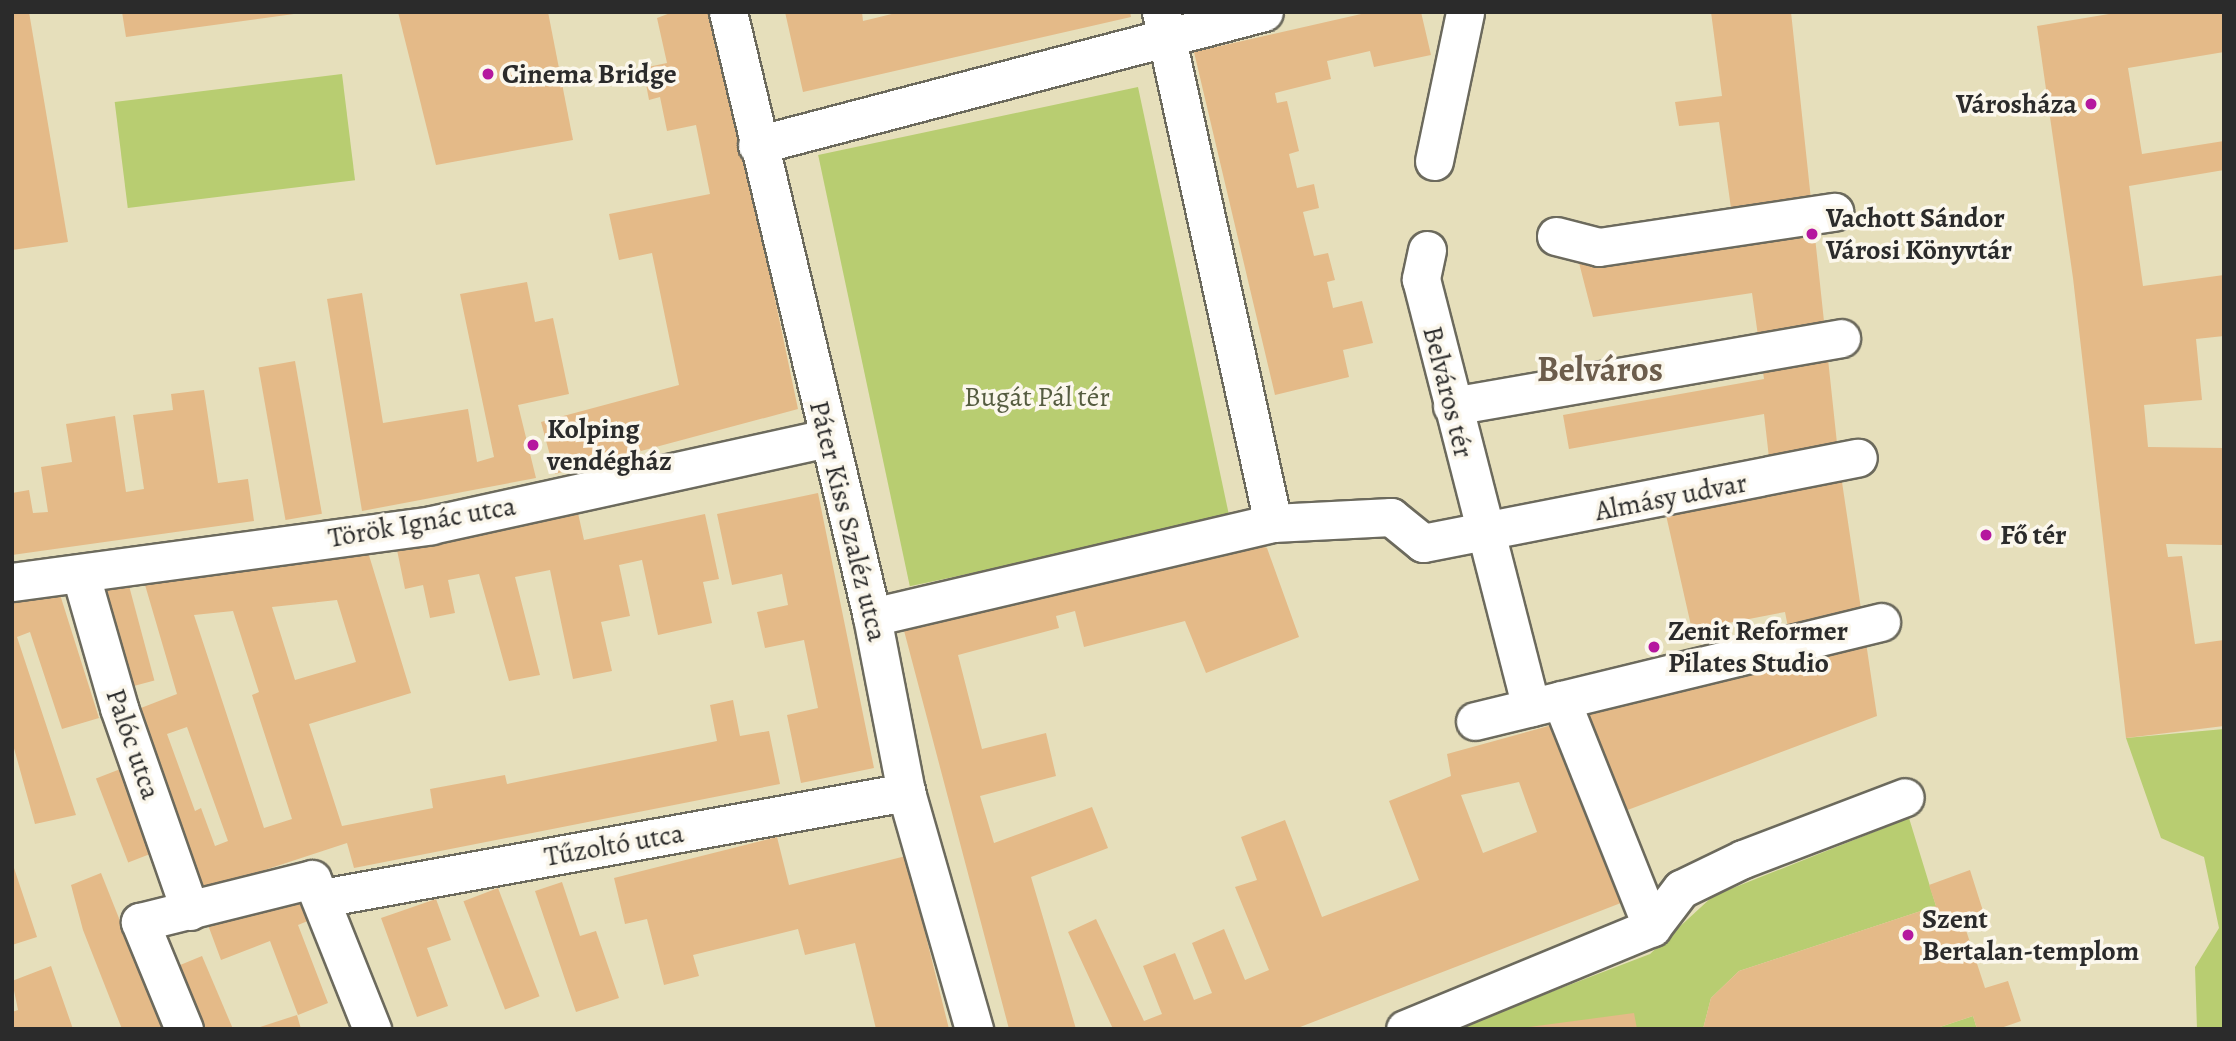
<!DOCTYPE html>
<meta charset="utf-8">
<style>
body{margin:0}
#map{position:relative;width:2236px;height:1041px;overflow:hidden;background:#e6dfbb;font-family:Alegreya,serif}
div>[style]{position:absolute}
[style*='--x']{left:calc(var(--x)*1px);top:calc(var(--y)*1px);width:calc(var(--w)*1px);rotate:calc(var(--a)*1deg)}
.green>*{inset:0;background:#b8cd71;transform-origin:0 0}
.building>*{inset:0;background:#e4ba88;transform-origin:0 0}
.roads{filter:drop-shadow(2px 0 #6c6a5d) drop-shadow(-2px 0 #6c6a5d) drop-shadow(0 2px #6c6a5d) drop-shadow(0 -2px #6c6a5d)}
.street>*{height:37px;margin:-18.5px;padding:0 18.5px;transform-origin:18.5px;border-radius:18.5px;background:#fff}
.dots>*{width:19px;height:19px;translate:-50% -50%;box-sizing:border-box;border:4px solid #fbf7ec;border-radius:50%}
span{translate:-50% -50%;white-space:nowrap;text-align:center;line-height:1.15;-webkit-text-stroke:7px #fbf7ec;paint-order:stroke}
.poi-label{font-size:28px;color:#2b2b2b;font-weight:700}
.left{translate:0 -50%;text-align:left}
.right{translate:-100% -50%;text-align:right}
.street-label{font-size:28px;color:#2b2b2b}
.park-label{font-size:28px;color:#555c40}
.district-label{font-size:35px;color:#6c5d4c;font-weight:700}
.frame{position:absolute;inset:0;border:14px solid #2b2b2b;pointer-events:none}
</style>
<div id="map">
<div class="green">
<i style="left:342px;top:74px;width:107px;height:229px;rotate:83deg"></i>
<i style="left:1138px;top:87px;width:441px;height:327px;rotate:78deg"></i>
<i style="clip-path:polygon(2224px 729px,2224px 1029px,2197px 1029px,2195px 967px,2219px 928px,2204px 857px,2161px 838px,2126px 738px)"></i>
<i style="clip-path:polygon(1909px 818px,1936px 906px,1739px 971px,1711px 998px,1703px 1029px,1454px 1029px,1650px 954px,1713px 896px)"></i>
<i style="clip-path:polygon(1973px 1016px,1977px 1029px,1934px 1029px)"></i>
</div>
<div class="building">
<i style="clip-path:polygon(12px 12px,29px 12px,68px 242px,12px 250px)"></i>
<i style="clip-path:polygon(122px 12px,293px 12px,294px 14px,126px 37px)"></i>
<i style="clip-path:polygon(398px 12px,548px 12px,573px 140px,436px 165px)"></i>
<i style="clip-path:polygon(673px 12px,715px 12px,798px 409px,555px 474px,541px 422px,679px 385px,652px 253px,619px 260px,609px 214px,710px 194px,696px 125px,667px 131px,660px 97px,649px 100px,643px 68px,667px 63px,657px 18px)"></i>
<i style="clip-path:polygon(785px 12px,862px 12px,863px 21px,900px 12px,1130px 12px,1131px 17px,803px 92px)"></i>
<i style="clip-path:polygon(1370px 12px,1421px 12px,1431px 55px,1374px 67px,1370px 51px,1327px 61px,1331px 79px,1275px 93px,1277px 103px,1287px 101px,1299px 151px,1289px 154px,1297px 188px,1314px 184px,1319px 208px,1303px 212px,1314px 256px,1328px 253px,1335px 280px,1327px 282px,1333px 308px,1362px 301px,1373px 343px,1343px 350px,1349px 377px,1275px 395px,1194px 52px)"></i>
<i style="clip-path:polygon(evenodd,1711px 12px,1791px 12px,1839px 462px,1877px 716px,1609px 817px,1626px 901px,1295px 1029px,1113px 1029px,1068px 932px,1096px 919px,1144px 1021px,1162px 1014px,1143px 966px,1175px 953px,1194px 1000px,1212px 993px,1192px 943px,1224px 929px,1245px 980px,1269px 970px,1235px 887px,1257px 880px,1241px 837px,1285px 820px,1322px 917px,1419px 880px,1389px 801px,1451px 776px,1447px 754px,1794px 658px,1785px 612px,1692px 630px,1666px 515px,1773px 493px,1764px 414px,1569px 449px,1563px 415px,1764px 379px,1752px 293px,1593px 317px,1578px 259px,1735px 237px,1719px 122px,1679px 126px,1675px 102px,1722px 96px,1711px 12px,1519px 782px,1537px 832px,1483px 853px,1461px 795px,1519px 782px)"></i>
<i style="clip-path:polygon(2121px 12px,2224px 12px,2224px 52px,2128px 68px,2142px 154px,2224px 141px,2224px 170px,2129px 186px,2143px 286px,2224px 275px,2224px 336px,2196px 339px,2202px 400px,2144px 405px,2148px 447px,2224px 448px,2224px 545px,2166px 544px,2168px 557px,2182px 556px,2195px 644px,2224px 640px,2224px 726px,2126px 738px,2073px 278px,2037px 26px)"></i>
<i style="clip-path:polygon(527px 282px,535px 322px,553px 318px,569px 394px,518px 405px,536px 478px,362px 511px,327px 299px,362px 293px,383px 423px,468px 409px,477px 462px,494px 457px,460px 294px)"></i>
<i style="left:295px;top:361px;width:155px;height:37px;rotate:80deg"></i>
<i style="clip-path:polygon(204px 390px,218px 483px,248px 479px,254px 521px,12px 555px,12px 493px,29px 490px,33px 513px,48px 512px,41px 467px,72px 462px,66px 424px,115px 416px,126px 492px,144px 489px,133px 415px,173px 410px,171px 394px)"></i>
<i style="clip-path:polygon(818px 493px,874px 768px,801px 783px,787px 715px,818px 708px,804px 640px,765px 648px,757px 612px,788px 605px,782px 574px,732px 585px,717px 514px)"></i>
<i style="clip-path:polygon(578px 513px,584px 540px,705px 514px,719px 579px,703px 582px,712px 623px,658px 635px,642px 560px,619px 565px,630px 616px,601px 622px,612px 671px,573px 679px,550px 570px,515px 577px,540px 675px,509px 681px,479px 574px,448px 580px,455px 613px,430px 618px,423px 585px,405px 589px,397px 550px)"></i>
<i style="clip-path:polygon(1259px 545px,1267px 548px,1299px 637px,1206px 673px,1185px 621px,1084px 647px,1075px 611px,1056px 616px,1059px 628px,958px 655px,982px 749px,1046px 733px,1056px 776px,980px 796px,994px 843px,1092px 807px,1108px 848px,1031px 877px,1076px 1029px,1009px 1029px,902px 623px)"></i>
<i style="clip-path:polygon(evenodd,368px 552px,411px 693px,309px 724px,342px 826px,433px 808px,430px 789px,505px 775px,507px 784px,717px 741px,710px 705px,733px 700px,740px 736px,769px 731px,780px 784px,354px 868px,347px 843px,195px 893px,128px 713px,177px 694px,143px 578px,368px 552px,337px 600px,356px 662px,295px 680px,272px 607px,337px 600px,368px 552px,233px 611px,259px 692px,252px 695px,292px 819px,264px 828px,194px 615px,233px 611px,368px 552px,187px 727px,228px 841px,215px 846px,201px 808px,195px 811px,167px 734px,187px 727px)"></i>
<i style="left:128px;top:582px;width:102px;height:36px;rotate:75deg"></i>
<i style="clip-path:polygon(57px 585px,99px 718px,62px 729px,30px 632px,17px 637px,76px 815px,35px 824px,12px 741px,12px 595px)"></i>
<i style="left:123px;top:768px;width:90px;height:29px;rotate:69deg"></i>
<i style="clip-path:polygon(777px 837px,789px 885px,906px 856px,949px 1029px,876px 1029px,855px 943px,805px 955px,798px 929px,693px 955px,699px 976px,664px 985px,647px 919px,625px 924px,614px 878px)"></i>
<i style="clip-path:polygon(12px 862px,37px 937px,12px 945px)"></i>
<i style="clip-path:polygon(1970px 870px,1983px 911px,1962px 918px,1985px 988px,2008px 981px,2021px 1021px,1998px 1029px,1977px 1029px,1973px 1016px,1934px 1029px,1703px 1029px,1711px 998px,1739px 971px,1936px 906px,1929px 885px)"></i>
<i style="clip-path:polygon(101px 873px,163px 1029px,122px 1029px,83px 930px,71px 885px)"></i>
<i style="clip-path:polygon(562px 882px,580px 936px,596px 931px,619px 998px,576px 1012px,535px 891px)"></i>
<i style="clip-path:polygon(309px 887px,320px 916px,298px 925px,328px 1003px,298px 1015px,270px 941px,221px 960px,208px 925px)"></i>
<i style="left:498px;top:888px;width:116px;height:37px;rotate:69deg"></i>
<i style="clip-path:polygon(436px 899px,451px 940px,427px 948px,448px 1006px,417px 1017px,381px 918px)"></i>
<i style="clip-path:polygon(202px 956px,233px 1029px,193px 1029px,168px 970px)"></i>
<i style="clip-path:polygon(51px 966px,73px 1029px,12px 1029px,12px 1012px,18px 1010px,12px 981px)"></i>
<i style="clip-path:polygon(1634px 1013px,1637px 1029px,1529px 1029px,1529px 1027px)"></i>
<i style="clip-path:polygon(297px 1015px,301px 1029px,258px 1029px,257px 1028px)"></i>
</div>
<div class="roads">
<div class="street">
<i style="--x:728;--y:12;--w:622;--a:76.61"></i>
<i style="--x:872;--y:617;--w:178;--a:79"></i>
<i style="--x:906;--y:792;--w:247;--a:74"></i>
<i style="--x:757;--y:145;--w:524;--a:-14.7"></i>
<i style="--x:1434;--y:161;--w:152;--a:-78.2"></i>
<i style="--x:1556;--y:236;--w:44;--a:14.3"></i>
<i style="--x:1599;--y:247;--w:238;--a:-8.5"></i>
<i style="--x:1427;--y:250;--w:30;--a:102"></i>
<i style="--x:1421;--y:279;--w:442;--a:75.6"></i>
<i style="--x:1452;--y:406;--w:395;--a:-9.9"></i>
<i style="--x:1273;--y:523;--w:118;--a:-2.9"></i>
<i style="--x:1391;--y:517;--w:41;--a:39.1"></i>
<i style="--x:1423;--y:543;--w:443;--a:-11.1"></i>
<i style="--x:81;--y:576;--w:137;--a:73.9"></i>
<i style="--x:119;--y:708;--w:215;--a:70.7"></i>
<i style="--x:12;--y:582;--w:423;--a:-7.7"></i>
<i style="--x:431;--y:525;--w:405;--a:-12.4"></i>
<i style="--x:872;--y:617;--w:412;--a:-13.2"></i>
<i style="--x:1273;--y:523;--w:523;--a:-102.36"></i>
<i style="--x:1561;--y:700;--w:245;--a:68.2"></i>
<i style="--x:1475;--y:721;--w:418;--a:-13.7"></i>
<i style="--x:322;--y:898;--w:594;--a:-10.29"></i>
<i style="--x:184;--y:1029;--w:116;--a:-112.4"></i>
<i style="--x:140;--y:922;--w:177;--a:-14"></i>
<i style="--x:312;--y:879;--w:162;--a:68.2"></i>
<i style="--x:1405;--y:1029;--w:267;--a:-22.4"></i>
<i style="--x:1652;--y:927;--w:48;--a:-52.7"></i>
<i style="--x:1681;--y:889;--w:69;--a:-25.8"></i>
<i style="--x:1743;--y:859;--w:173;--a:-20.9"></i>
</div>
</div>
<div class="dots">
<i style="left:488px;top:74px;background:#b5179e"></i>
<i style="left:2091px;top:104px;background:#b5179e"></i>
<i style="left:1812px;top:234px;background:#b5179e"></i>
<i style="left:533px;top:445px;background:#b5179e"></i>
<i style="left:1986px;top:535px;background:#b5179e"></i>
<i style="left:1654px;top:647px;background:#b5179e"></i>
<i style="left:1908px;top:935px;background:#b5179e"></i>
</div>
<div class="poi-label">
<span class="left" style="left:502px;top:74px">Cinema Bridge</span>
<span class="right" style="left:2077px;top:104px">Városháza</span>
<span class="left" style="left:1826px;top:234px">Vachott Sándor<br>Városi Könyvtár</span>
<span class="left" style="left:547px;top:445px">Kolping<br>vendégház</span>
<span class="left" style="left:2000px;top:535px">Fő tér</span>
<span class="left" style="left:1668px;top:647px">Zenit Reformer<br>Pilates Studio</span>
<span class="left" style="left:1922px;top:935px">Szent<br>Bertalan-templom</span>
</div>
<div class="street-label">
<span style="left:1448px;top:392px;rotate:76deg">Belváros tér</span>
<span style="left:1671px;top:497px;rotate:-11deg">Almásy udvar</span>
<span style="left:848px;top:521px;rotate:76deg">Páter Kiss Szaléz utca</span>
<span style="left:422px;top:522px;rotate:-10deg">Török Ignác utca</span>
<span style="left:133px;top:744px;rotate:71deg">Palóc utca</span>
<span style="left:614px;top:845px;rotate:-10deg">Tűzoltó utca</span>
</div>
<div class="park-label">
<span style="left:1037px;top:397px">Bugát Pál tér</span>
</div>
<div class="district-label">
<span style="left:1600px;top:369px">Belváros</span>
</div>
<div class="frame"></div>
</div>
